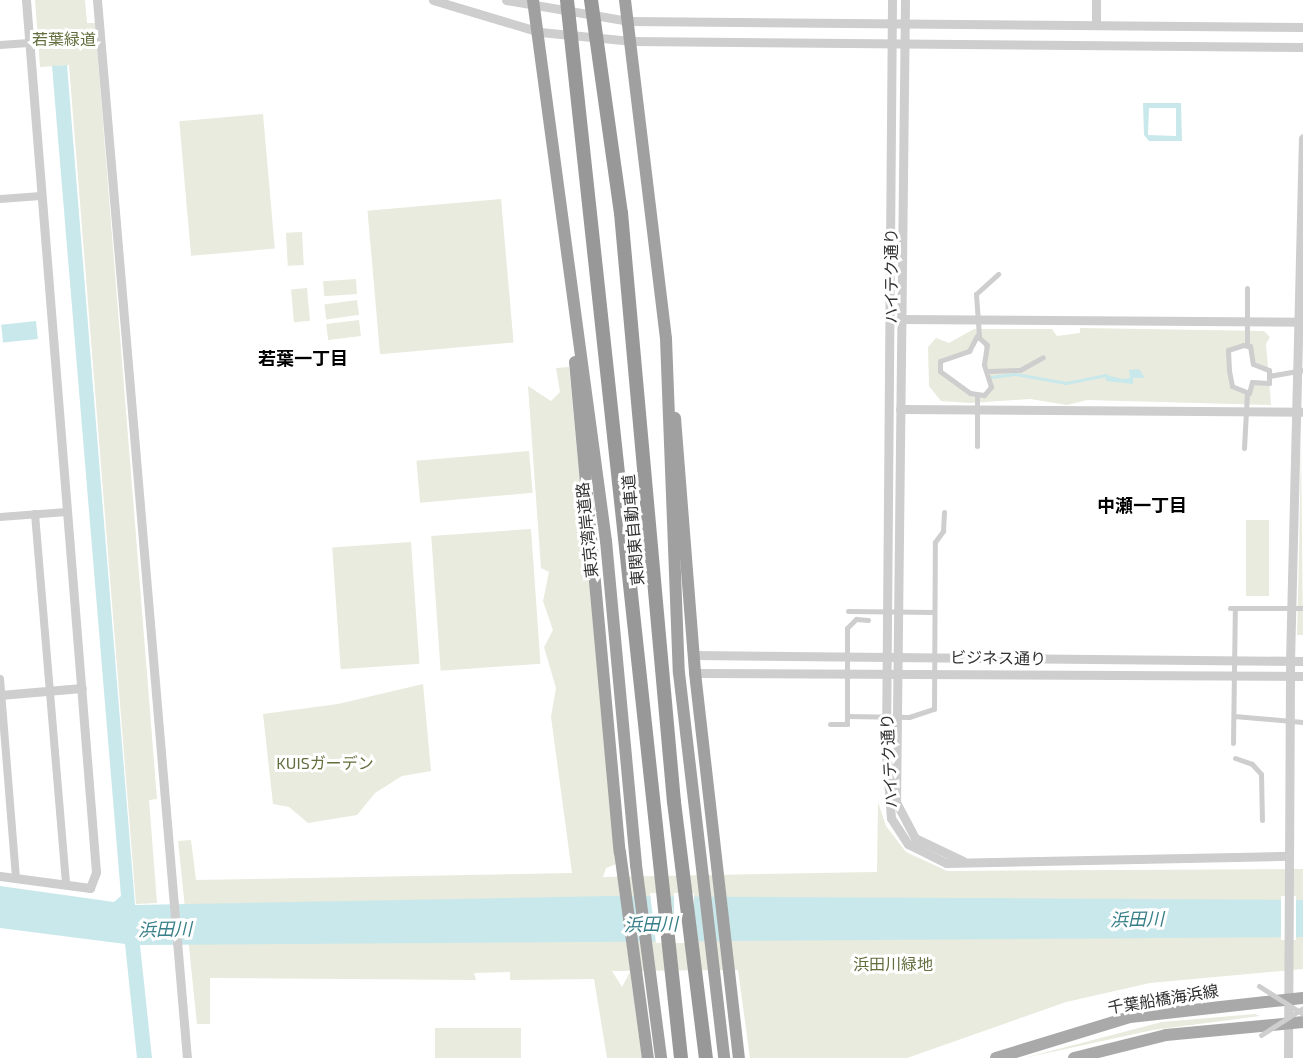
<!DOCTYPE html>
<meta charset="utf-8">
<style>
body{margin:0}
#map{position:relative;width:1303px;height:1058px;overflow:hidden;background:#fff;font-family:"Exo 2","Noto Sans JP",sans-serif}
div>[style]{position:absolute}
[style*='--x']{left:calc(var(--x)*1px);top:calc(var(--y)*1px);width:calc(var(--w)*1px);rotate:calc(var(--a)*1deg)}
.green>*{inset:0;background:#e8ebdd;transform-origin:0 0}
.water>*{inset:0;background:#c9e8eb;transform-origin:0 0}
.pier>*{inset:0;background:#fff;transform-origin:0 0}
.stream>*{height:3px;margin:-1.5px;padding:0 1.5px;transform-origin:1.5px;border-radius:1.5px;background:#c9e8eb}
.pedestrian>*{height:5px;margin:-2.5px;padding:0 2.5px;transform-origin:2.5px;border-radius:2.5px;background:#cecece}
.minor>*{height:8px;margin:-4px;padding:0 4px;transform-origin:4px;border-radius:4px;background:#cecece}
.tertiary>*{height:9px;margin:-4.5px;padding:0 4.5px;transform-origin:4.5px;border-radius:4.5px;background:#cecece}
.primary>*{height:12px;margin:-6px;padding:0 6px;transform-origin:6px;border-radius:6px;background:#a9a9a9}
.trunk>*{height:12px;margin:-6px;padding:0 6px;transform-origin:6px;border-radius:6px;background:#a0a0a0}
.pedestrian-bridge>*{height:5px;margin:-2.5px;padding:0 2.5px;transform-origin:2.5px;border-radius:2.5px;background:#cecece}
.motorway-bridge>*{height:14px;margin:-7px;padding:0 7px;transform-origin:7px;border-radius:7px;background:#989898}
span{translate:-50% -50%;white-space:nowrap;text-align:center;line-height:1.15;-webkit-text-stroke:6px #fff;paint-order:stroke}
.park-label{font-size:16px;color:#626e3d}
.street-label{font-size:16px;color:#313131}
.neighbourhood-label{font-size:18px;color:#000;font-weight:700}
.water-label{font-size:18px;color:#397f89;font-style:italic}
</style>
<div id="map">
<div class="green">
<i style="clip-path:polygon(35px 0,85px 0,87px 23px,95px 23px,157px 799px,149px 800px,157px 903px,136px 904px,69px 65px,40px 67px)"></i>
<i style="left:263px;top:114px;width:135px;height:84px;rotate:85deg"></i>
<i style="left:501px;top:199px;width:144px;height:134px;rotate:85deg"></i>
<i style="left:302px;top:232px;width:33px;height:16px;rotate:87deg"></i>
<i style="left:356px;top:279px;width:15px;height:33px;rotate:86deg"></i>
<i style="left:307px;top:288px;width:33px;height:16px;rotate:85deg"></i>
<i style="left:357px;top:300px;width:15px;height:33px;rotate:82deg"></i>
<i style="left:359px;top:320px;width:16px;height:33px;rotate:83deg"></i>
<i style="clip-path:polygon(evenodd,1080px 328px,1264px 331px,1270px 337px,1266px 344px,1271px 405px,1087px 400px,1067px 405px,1030px 399px,970px 403px,941px 401px,929px 386px,928px 347px,936px 338px,949px 343px,974px 329px,1052px 329px,1057px 336px,1080px 333px,1080px 328px,977px 336px,983px 340px,990px 391px,977px 395px,940px 371px,940px 361px,973px 348px,977px 336px,1080px 328px,1243px 345px,1250px 346px,1255px 366px,1269px 370px,1269px 383px,1249px 385px,1249px 393px,1232px 386px,1228px 350px,1243px 345px)"></i>
<i style="clip-path:polygon(569px 367px,616px 864px,606px 868px,603px 877px,877px 872px,878px 802px,886px 826px,906px 852px,947px 871px,1303px 869px,1303px 969px,1150px 983px,1066px 1002px,907px 1058px,750px 1058px,738px 970px,612px 971px,622px 987px,630px 972px,642px 1058px,607px 1058px,594px 979px,510px 980px,510px 972px,474px 973px,476px 980px,210px 978px,210px 1024px,197px 1024px,178px 841px,191px 840px,196px 880px,572px 873px,551px 717px,556px 688px,544px 647px,553px 630px,543px 601px,549px 572px,541px 568px,528px 386px,551px 401px,560px 392px,556px 368px)"></i>
<i style="clip-path:polygon(1301px 443px,1303px 635px,1297px 635px,1299px 555px)"></i>
<i style="left:529px;top:451px;width:42px;height:113px;rotate:85deg"></i>
<i style="left:1246px;top:520px;width:23px;height:76px"></i>
<i style="left:531px;top:529px;width:135px;height:100px;rotate:86deg"></i>
<i style="left:411px;top:542px;width:122px;height:79px;rotate:86deg"></i>
<i style="clip-path:polygon(423px 684px,431px 771px,402px 776px,375px 793px,357px 815px,308px 823px,289px 807px,273px 804px,263px 714px,338px 704px)"></i>
<i style="clip-path:polygon(1255px 1014px,1260px 1016px,1153px 1030px,1024px 1058px,1162px 1022px)"></i>
<i style="left:435px;top:1028px;width:86px;height:30px"></i>
</div>
<div class="water">
<i style="clip-path:polygon(67px 65px,135px 905px,610px 896px,1303px 900px,1303px 937px,140px 945px,152px 1058px,137px 1058px,125px 944px,0 928px,0 886px,114px 902px,121px 896px,52px 66px)"></i>
<i style="clip-path:polygon(evenodd,1143px 103px,1181px 103px,1182px 141px,1149px 141px,1144px 135px,1143px 103px,1149px 108px,1176px 108px,1176px 136px,1148px 135px,1149px 108px)"></i>
<i style="left:36px;top:321px;width:18px;height:35px;rotate:84deg"></i>
<i style="clip-path:polygon(1139px 369px,1145px 378px,1133px 378px,1133px 384px,1106px 381px,1106px 375px,1123px 379px,1130px 378px,1129px 370px)"></i>
</div>
<div class="pier">
<i style="clip-path:polygon(650px 893px,670px 893px,677px 943px,656px 943px)"></i>
<i style="left:674px;top:893px;width:20px;height:50px"></i>
<i style="left:1281px;top:896px;width:15px;height:44px"></i>
</div>
<div class="stream">
<i style="--x:990;--y:377;--w:25;--a:-7"></i>
<i style="--x:1015;--y:374;--w:52;--a:10"></i>
<i style="--x:1066;--y:383;--w:41;--a:-11.3"></i>
</div>
<div class="pedestrian">
<i style="--x:977;--y:336;--w:13;--a:42"></i>
<i style="--x:987;--y:345;--w:20;--a:99"></i>
<i style="--x:984;--y:365;--w:23;--a:72"></i>
<i style="--x:991;--y:387;--w:11;--a:131"></i>
<i style="--x:984;--y:395;--w:14;--a:-172"></i>
<i style="--x:970;--y:393;--w:37;--a:-144"></i>
<i style="--x:940;--y:371;--w:10;--a:-90"></i>
<i style="--x:940;--y:361;--w:31;--a:-19"></i>
<i style="--x:969;--y:351;--w:17;--a:-62"></i>
<i style="--x:1243;--y:345;--w:7;--a:8"></i>
<i style="--x:1250;--y:346;--w:18;--a:81"></i>
<i style="--x:1253;--y:364;--w:17;--a:21"></i>
<i style="--x:1269;--y:370;--w:13;--a:90"></i>
<i style="--x:1269;--y:383;--w:17;--a:-177"></i>
<i style="--x:1252;--y:382;--w:11;--a:105"></i>
<i style="--x:1249;--y:393;--w:18;--a:-158"></i>
<i style="--x:1232;--y:386;--w:16;--a:-101"></i>
<i style="--x:1229;--y:370;--w:20;--a:-93"></i>
<i style="--x:1228;--y:350;--w:16;--a:-18"></i>
<i style="--x:989;--y:371;--w:31;--a:-2"></i>
<i style="--x:1020;--y:370;--w:26;--a:-29"></i>
<i style="--x:909;--y:717;--w:26;--a:-18"></i>
<i style="--x:1235;--y:758;--w:18;--a:19"></i>
<i style="--x:1252;--y:764;--w:13;--a:48"></i>
<i style="--x:1261;--y:774;--w:46;--a:88.8"></i>
</div>
<div class="minor">
<i style="--x:0;--y:45;--w:29;--a:-4"></i>
<i style="--x:0;--y:199;--w:41;--a:-4.2"></i>
<i style="--x:35;--y:514;--w:372;--a:85.2"></i>
<i style="--x:0;--y:517;--w:67;--a:-4.3"></i>
<i style="--x:0;--y:679;--w:200;--a:85.4"></i>
</div>
<div class="tertiary">
<i style="--x:97;--y:0;--w:1062;--a:85.14"></i>
<i style="--x:433;--y:0;--w:112;--a:16.7"></i>
<i style="--x:540;--y:32;--w:91;--a:5.6"></i>
<i style="--x:631;--y:41;--w:672;--a:0.51"></i>
<i style="--x:506;--y:0;--w:125;--a:9.7"></i>
<i style="--x:629;--y:21;--w:674;--a:0.51"></i>
<i style="--x:892;--y:0;--w:752;--a:90.46"></i>
<i style="--x:886;--y:752;--w:66;--a:85.7"></i>
<i style="--x:891;--y:818;--w:31;--a:57"></i>
<i style="--x:908;--y:844;--w:42;--a:26.6"></i>
<i style="--x:946;--y:863;--w:343;--a:-1.2"></i>
<i style="--x:905;--y:0;--w:802;--a:90.64"></i>
<i style="--x:896;--y:802;--w:41;--a:62.2"></i>
<i style="--x:915;--y:838;--w:53;--a:25.6"></i>
<i style="--x:1096;--y:24;--w:24;--a:-90"></i>
<i style="--x:900;--y:319;--w:403;--a:0.4"></i>
<i style="--x:900;--y:409;--w:403;--a:0.4"></i>
<i style="--x:694;--y:655;--w:609;--a:0.56"></i>
<i style="--x:695;--y:673;--w:608;--a:0.28"></i>
<i style="--x:0;--y:695;--w:82;--a:-4.9"></i>
<i style="--x:0;--y:876;--w:91;--a:7.6"></i>
<i style="--x:90;--y:888;--w:17;--a:-69"></i>
<i style="--x:96;--y:872;--w:875;--a:-94.59"></i>
<i style="--x:1288;--y:1058;--w:397;--a:-89.7"></i>
<i style="--x:1290;--y:661;--w:523;--a:-88.58"></i>
</div>
<div class="primary">
<i style="--x:996;--y:1058;--w:140;--a:-17"></i>
<i style="--x:1130;--y:1017;--w:174;--a:-6.3"></i>
<i style="--x:1074;--y:1058;--w:95;--a:-14"></i>
<i style="--x:1166;--y:1035;--w:138;--a:-5.4"></i>
</div>
<div class="trunk">
<i style="--x:533;--y:0;--w:546;--a:82.32"></i>
<i style="--x:606;--y:541;--w:325;--a:84.7"></i>
<i style="--x:636;--y:865;--w:195;--a:82.6"></i>
<i style="--x:625;--y:0;--w:341;--a:83.1"></i>
<i style="--x:666;--y:339;--w:334;--a:87.8"></i>
<i style="--x:679;--y:673;--w:388;--a:83.3"></i>
<i style="--x:575;--y:362;--w:492;--a:84.8"></i>
<i style="--x:620;--y:852;--w:208;--a:82.3"></i>
<i style="--x:675;--y:418;--w:256;--a:85.5"></i>
<i style="--x:695;--y:673;--w:388;--a:83.5"></i>
</div>
<div class="pedestrian-bridge">
<i style="--x:979;--y:336;--w:42;--a:-94.1"></i>
<i style="--x:976;--y:294;--w:30;--a:-42"></i>
<i style="--x:1247;--y:346;--w:58;--a:-90"></i>
<i style="--x:1269;--y:376;--w:35;--a:-10"></i>
<i style="--x:977;--y:395;--w:51;--a:90"></i>
<i style="--x:1244;--y:448;--w:55;--a:-86.9"></i>
<i style="--x:1230;--y:608;--w:73;--a:0"></i>
<i style="--x:848;--y:611;--w:86;--a:0.7"></i>
<i style="--x:934;--y:709;--w:167;--a:-89.7"></i>
<i style="--x:935;--y:542;--w:14;--a:-54"></i>
<i style="--x:943;--y:531;--w:19;--a:-87"></i>
<i style="--x:847;--y:716;--w:62;--a:0.9"></i>
<i style="--x:1234;--y:716;--w:69;--a:5"></i>
<i style="--x:830;--y:724;--w:17;--a:0"></i>
<i style="--x:847;--y:724;--w:96;--a:-90"></i>
<i style="--x:847;--y:628;--w:13;--a:-45"></i>
<i style="--x:856;--y:619;--w:12;--a:5"></i>
<i style="--x:1233;--y:743;--w:135;--a:-89.2"></i>
<i style="--x:1259;--y:986;--w:52;--a:32.5"></i>
<i style="--x:1261;--y:1035;--w:50;--a:-32.7"></i>
</div>
<div class="motorway-bridge">
<i style="--x:567;--y:0;--w:1064;--a:83.85"></i>
<i style="--x:591;--y:0;--w:215;--a:82"></i>
<i style="--x:621;--y:213;--w:591;--a:84.86"></i>
<i style="--x:674;--y:802;--w:258;--a:82.9"></i>
</div>
<div class="park-label">
<span style="left:64px;top:39px">若葉緑道</span>
<span style="left:325px;top:763px">KUISガーデン</span>
<span style="left:893px;top:964px">浜田川緑地</span>
</div>
<div class="street-label">
<span style="left:891px;top:276px;rotate:-90deg">ハイテク通り</span>
<span style="left:587px;top:530px;rotate:-96deg">東京湾岸道路</span>
<span style="left:633px;top:530px;rotate:-95deg">東関東自動車道</span>
<span style="left:998px;top:658px;rotate:1deg">ビジネス通り</span>
<span style="left:889px;top:761px;rotate:-93deg">ハイテク通り</span>
<span style="left:1163px;top:999px;rotate:-9deg">千葉船橋海浜線</span>
</div>
<div class="neighbourhood-label">
<span style="left:303px;top:358px">若葉一丁目</span>
<span style="left:1142px;top:505px">中瀬一丁目</span>
</div>
<div class="water-label">
<span style="left:1137px;top:919px;rotate:-1deg">浜田川</span>
<span style="left:651px;top:924px;rotate:-1deg">浜田川</span>
<span style="left:165px;top:929px;rotate:-1deg">浜田川</span>
</div>
</div>
